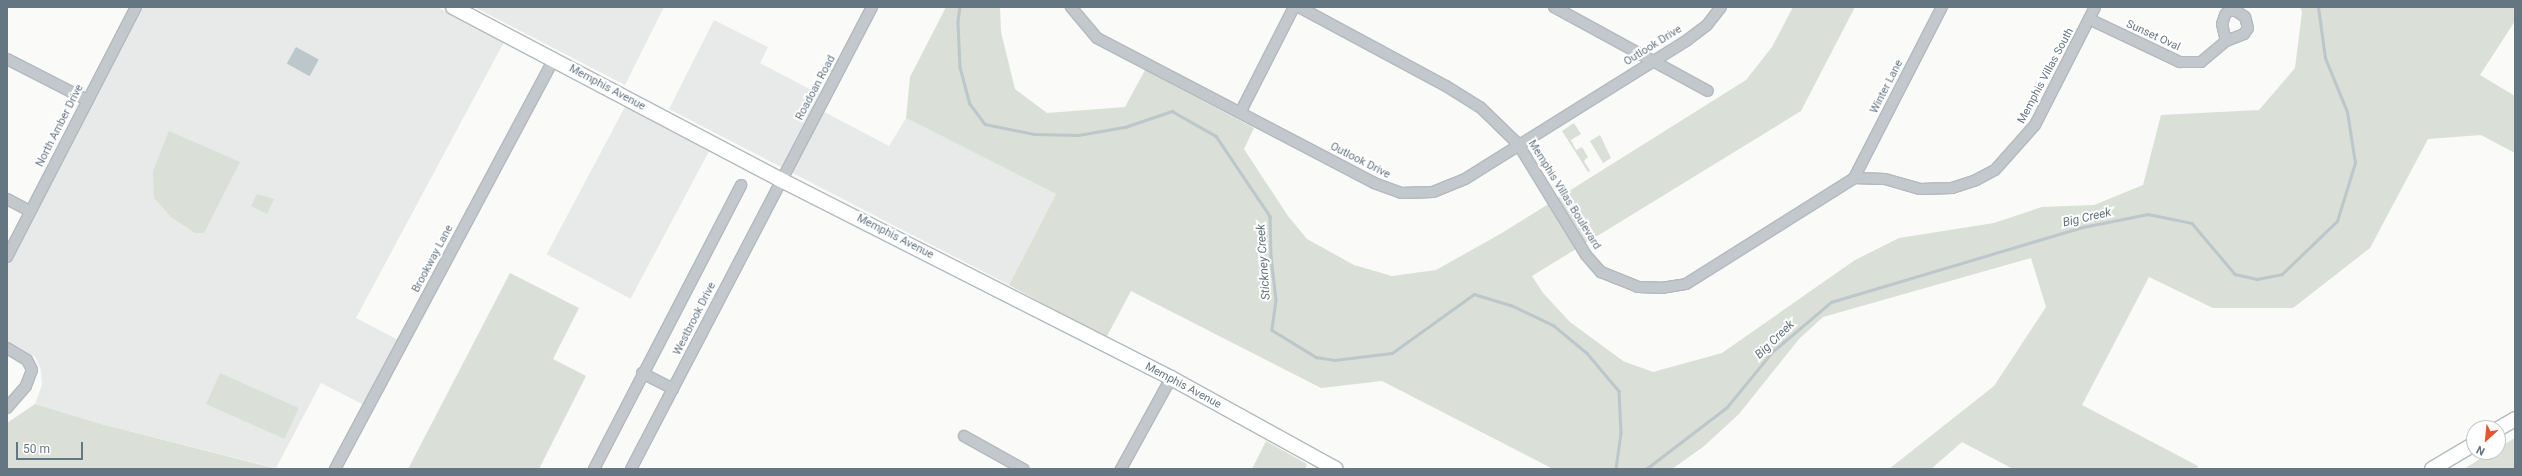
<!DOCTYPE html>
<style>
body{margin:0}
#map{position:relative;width:2522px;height:476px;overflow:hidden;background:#fafaf8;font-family:Roboto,sans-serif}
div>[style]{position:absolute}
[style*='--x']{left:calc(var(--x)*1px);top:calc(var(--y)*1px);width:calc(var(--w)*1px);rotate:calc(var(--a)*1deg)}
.built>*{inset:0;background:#e8e9e9;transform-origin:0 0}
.green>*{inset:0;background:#dadfd7;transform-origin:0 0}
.water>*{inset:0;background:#bbc7cb;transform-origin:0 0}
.stream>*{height:2.5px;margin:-1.25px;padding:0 1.25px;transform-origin:1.25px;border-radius:1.25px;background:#bbc7cb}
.roads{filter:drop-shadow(1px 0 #b3babf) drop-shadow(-1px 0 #b3babf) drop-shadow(0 1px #b3babf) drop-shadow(0 -1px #b3babf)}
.minor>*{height:10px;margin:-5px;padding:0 5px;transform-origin:5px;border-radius:5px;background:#c3c8cc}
.secondary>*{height:14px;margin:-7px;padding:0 7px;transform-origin:7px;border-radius:7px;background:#fff}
span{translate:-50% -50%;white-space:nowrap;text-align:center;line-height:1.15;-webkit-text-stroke:4px #fff;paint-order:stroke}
.street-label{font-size:11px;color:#657683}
.water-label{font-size:12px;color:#60757c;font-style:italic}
.frame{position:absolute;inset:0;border:8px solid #657683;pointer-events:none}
.north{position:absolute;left:2466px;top:420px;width:40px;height:40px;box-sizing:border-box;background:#fff;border:1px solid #c1c8cd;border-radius:50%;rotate:207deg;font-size:11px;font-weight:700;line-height:16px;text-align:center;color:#657683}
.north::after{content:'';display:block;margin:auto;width:14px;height:18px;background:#e4572e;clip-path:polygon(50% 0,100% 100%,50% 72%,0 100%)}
.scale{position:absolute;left:16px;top:442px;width:67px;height:18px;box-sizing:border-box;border:2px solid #657683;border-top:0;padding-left:5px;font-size:12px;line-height:14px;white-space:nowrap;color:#657683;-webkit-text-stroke:3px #fff;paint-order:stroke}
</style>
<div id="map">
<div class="built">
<i style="clip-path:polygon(141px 7px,437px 7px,504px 42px,356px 318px,398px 340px,364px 405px,321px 383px,276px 468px,101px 424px,35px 404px,42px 385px,41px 370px,35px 357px,7px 342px,7px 266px)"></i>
<i style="clip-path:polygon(474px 7px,664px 7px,625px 85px)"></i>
<i style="clip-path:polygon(714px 20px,768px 47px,760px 63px,819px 94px,813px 106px,889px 146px,906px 118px,1056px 194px,1009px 285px,669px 109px)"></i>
<i style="left:626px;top:105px;width:95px;height:169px;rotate:28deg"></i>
</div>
<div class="green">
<i style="clip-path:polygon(946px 7px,1000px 7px,1001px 32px,1015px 89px,1047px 113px,1125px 107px,1145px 70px,1254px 128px,1244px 149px,1288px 216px,1307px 239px,1354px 265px,1392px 276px,1436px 270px,1502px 233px,1746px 80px,1772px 47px,1793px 7px,1855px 7px,1801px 111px,1532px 276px,1543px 293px,1570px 322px,1623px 361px,1653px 372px,1722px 353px,1855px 260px,1899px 238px,1994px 223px,2042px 207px,2094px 205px,2143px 185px,2161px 115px,2259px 110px,2295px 68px,2302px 12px,2300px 7px,2515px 7px,2515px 21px,2480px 75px,2515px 96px,2515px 153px,2481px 135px,2428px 139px,2370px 248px,2293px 308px,2213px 308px,2149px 277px,2082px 405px,2198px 466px,2197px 469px,2013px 469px,1962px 442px,1931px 469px,1889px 469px,1994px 386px,2046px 307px,2031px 258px,1823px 317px,1799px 339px,1739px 414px,1703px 447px,1672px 469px,1553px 469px,1382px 381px,1321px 388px,1131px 291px,1106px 338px,1009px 285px,1056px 194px,906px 118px,910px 77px)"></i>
<i style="clip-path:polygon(1574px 123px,1581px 134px,1571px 140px,1576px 150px,1582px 147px,1588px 157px,1584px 161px,1590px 171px,1588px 172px,1562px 131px)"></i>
<i style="clip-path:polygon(169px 131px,240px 162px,204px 233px,195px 233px,171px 217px,154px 198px,153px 171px)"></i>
<i style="clip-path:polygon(1600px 135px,1611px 158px,1603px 163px,1590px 141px)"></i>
<i style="clip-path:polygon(257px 194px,274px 199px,267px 214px,251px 206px)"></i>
<i style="clip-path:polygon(510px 273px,579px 308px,553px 359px,586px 376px,539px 469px,408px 469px)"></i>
<i style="left:220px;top:373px;width:86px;height:34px;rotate:24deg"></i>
<i style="clip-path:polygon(35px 404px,101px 424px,278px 469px,7px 469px,7px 423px)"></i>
<i style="clip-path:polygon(2515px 438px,2515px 469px,2464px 469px,2491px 452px,2498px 452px,2498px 448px)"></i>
<i style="clip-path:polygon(1266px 441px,1307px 464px,1305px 469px,1252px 469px)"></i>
</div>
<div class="water">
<i style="left:296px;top:47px;width:26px;height:19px;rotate:29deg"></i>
</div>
<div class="stream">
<i style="--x:960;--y:7;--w:15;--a:98"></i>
<i style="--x:958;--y:22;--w:45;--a:87.5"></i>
<i style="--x:960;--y:67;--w:38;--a:75"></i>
<i style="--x:970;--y:104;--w:25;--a:53"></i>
<i style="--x:985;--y:124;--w:50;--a:11.5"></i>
<i style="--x:1034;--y:134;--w:44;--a:1.3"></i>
<i style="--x:1078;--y:135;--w:48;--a:-9.7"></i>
<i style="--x:1125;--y:127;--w:50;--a:-18.8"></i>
<i style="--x:1172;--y:111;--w:51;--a:29.6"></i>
<i style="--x:1216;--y:136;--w:97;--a:56"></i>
<i style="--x:1270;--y:216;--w:40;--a:88.6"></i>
<i style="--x:1271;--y:256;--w:44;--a:83.5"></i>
<i style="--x:1276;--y:300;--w:30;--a:98"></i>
<i style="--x:1272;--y:330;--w:52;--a:31.5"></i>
<i style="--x:1316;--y:357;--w:18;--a:9"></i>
<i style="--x:1334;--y:360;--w:58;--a:-6.9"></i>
<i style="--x:1392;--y:353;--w:101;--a:-35.7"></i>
<i style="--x:1474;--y:294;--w:39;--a:17"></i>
<i style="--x:1511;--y:305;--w:47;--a:25.5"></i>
<i style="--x:1553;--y:325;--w:44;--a:39.5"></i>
<i style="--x:1587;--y:353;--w:50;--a:49.9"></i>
<i style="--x:1619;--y:391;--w:42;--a:87.3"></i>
<i style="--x:1621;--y:433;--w:36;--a:98"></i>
<i style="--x:1646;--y:469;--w:102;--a:-37.4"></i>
<i style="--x:1727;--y:407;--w:71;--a:-50.7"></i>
<i style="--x:1772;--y:352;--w:77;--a:-40.3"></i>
<i style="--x:1831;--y:302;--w:263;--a:-16.6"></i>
<i style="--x:2083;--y:227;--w:66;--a:-11.3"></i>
<i style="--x:2148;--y:214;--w:45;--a:11.6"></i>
<i style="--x:2192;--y:223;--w:67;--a:49.9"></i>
<i style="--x:2235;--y:274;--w:23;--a:13"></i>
<i style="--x:2257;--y:279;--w:25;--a:-11"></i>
<i style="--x:2282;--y:274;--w:76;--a:-43.9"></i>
<i style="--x:2337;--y:221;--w:61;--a:-72.8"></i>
<i style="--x:2355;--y:163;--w:52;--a:-98.9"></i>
<i style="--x:2347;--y:112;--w:58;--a:-112.2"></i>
<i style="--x:2325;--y:58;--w:51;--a:-97.8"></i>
</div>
<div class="roads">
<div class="minor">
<i style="--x:1071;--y:7;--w:40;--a:50"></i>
<i style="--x:1097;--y:38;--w:313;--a:27.6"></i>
<i style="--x:1374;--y:183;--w:29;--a:20"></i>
<i style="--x:1401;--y:193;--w:32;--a:-2"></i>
<i style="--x:1433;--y:192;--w:35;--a:-22"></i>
<i style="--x:1465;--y:179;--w:261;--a:-32"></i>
<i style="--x:1686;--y:41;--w:26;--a:-37"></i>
<i style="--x:1707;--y:25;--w:23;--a:-52"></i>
<i style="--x:1299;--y:7;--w:167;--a:28.3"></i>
<i style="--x:1446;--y:86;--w:40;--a:32"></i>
<i style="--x:1480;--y:107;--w:53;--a:44.2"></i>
<i style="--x:1518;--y:144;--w:130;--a:58.5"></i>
<i style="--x:1586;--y:255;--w:23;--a:49"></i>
<i style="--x:1601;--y:272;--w:40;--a:22"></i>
<i style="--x:1638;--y:287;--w:23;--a:2"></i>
<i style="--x:1661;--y:288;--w:25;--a:-9"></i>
<i style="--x:1686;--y:284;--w:199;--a:-32.2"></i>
<i style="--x:1854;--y:178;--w:31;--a:2"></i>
<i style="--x:1885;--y:179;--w:36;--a:16"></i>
<i style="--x:1920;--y:189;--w:32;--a:-2"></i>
<i style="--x:1952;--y:188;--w:25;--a:-18"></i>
<i style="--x:1976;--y:180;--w:21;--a:-28"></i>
<i style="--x:1995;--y:170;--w:60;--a:-48.4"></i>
<i style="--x:2035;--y:125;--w:132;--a:-63"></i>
<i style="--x:1554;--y:7;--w:175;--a:28.6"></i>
<i style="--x:2089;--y:19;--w:101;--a:25.3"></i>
<i style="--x:2180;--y:62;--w:21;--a:0"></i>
<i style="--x:2201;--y:62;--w:33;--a:-40"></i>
<i style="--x:2226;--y:41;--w:19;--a:-21"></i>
<i style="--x:2244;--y:34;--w:7;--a:-56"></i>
<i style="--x:2248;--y:28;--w:11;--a:-105"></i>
<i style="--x:2245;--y:17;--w:11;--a:-146"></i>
<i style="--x:2236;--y:11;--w:7;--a:-172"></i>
<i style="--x:2229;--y:10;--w:6;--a:129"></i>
<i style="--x:2225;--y:15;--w:9;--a:108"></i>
<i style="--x:2222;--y:24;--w:17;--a:77"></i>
<i style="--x:7;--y:59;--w:90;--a:27.1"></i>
<i style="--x:1241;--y:111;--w:117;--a:-63"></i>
<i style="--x:1854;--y:178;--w:192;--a:-62.8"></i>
<i style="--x:7;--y:199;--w:26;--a:28"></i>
<i style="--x:7;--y:257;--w:281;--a:-62.7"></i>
<i style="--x:7;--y:348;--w:23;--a:31"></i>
<i style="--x:27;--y:360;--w:11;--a:63"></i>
<i style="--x:32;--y:370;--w:17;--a:111"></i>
<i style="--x:26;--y:386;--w:29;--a:131"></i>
<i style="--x:642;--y:373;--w:35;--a:27"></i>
<i style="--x:964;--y:436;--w:68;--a:29.2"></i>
<i style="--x:335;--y:469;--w:463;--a:-61.9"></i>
<i style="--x:594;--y:469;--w:320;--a:-62.6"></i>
<i style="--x:631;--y:469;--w:521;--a:-62.45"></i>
<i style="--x:1121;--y:469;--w:104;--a:-61.2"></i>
</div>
<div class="secondary">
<i style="--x:453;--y:7;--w:371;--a:27.8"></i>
<i style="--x:781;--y:180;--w:437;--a:26.9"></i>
<i style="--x:1171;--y:378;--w:188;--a:28.9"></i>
<i style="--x:2498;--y:429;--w:20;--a:-30"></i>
<i style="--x:2432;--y:469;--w:49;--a:-30.8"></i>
</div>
</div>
<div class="street-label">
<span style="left:2153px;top:36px;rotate:25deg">Sunset Oval</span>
<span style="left:1653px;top:46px;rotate:-32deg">Outlook Drive</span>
<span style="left:2046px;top:76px;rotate:-62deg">Memphis Villas South</span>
<span style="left:1887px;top:87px;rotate:-63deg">Winter Lane</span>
<span style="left:607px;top:88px;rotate:28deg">Memphis Avenue</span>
<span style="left:816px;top:88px;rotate:-62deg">Roadoan Road</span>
<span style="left:60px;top:126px;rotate:-63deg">North Amber Drive</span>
<span style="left:1360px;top:161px;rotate:27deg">Outlook Drive</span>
<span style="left:1564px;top:195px;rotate:58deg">Memphis Villas Boulevard</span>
<span style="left:895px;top:237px;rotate:27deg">Memphis Avenue</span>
<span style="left:433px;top:259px;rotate:-62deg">Brookway Lane</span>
<span style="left:695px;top:319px;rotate:-63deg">Westbrook Drive</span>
<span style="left:1183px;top:386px;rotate:28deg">Memphis Avenue</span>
</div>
<div class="water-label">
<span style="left:2087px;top:218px;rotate:-13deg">Big Creek</span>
<span style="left:1264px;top:262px;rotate:-94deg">Stickney Creek</span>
<span style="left:1775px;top:340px;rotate:-44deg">Big Creek</span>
</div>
<div class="frame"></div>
<div class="north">N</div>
<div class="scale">50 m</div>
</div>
